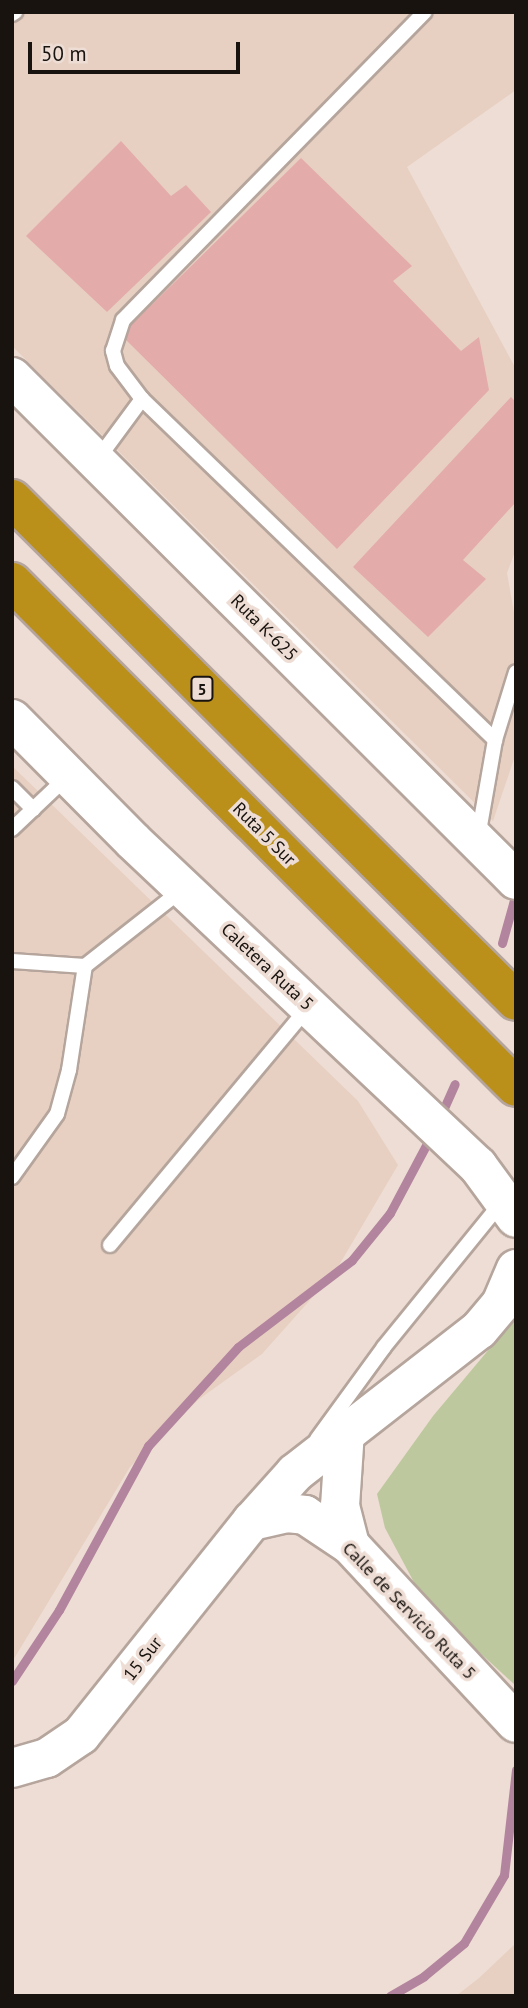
<!DOCTYPE html>
<style>
body{margin:0}
#map{position:relative;width:528px;height:2008px;overflow:hidden;background:#eeddd4;font-family:"PT Sans",sans-serif}
div>[style]{position:absolute}
[style*='--x']{left:calc(var(--x)*1px);top:calc(var(--y)*1px);width:calc(var(--w)*1px);rotate:calc(var(--a)*1deg)}
.built>*{inset:0;background:#e7d0c2}
.green>*{inset:0;background:#bdc89e}
.stream>*{height:9px;margin:-4.5px;padding:0 4.5px;transform-origin:4.5px;border-radius:4.5px;background:#b3849e}
.building>*{inset:0;background:#e4abab}
.roads{filter:drop-shadow(2px 0 #b5a59c) drop-shadow(-2px 0 #b5a59c) drop-shadow(0 2px #b5a59c) drop-shadow(0 -2px #b5a59c)}
.service>*{height:14px;margin:-7px;padding:0 7px;transform-origin:7px;border-radius:7px;background:#fff}
.secondary>*{height:38px;margin:-19px;padding:0 19px;transform-origin:19px;border-radius:19px;background:#fff}
.motorway>*{height:38px;margin:-19px;padding:0 19px;transform-origin:19px;border-radius:19px;background:#ba8f1a}
span{translate:-50% -50%;white-space:nowrap;text-align:center;line-height:1.15;-webkit-text-stroke:7px #eeddd4;paint-order:stroke}
.shield-label span{padding:2px 5px;background:#eeddd4;border:2px solid;border-radius:5px;-webkit-text-stroke-width:0}
.shield-label{font-size:16px;color:#18130f;font-weight:700}
.street-label{font-size:18px;color:#18130f}
.frame{position:absolute;inset:0;border:14px solid #18130f;pointer-events:none}
.scale{position:absolute;left:28px;top:42px;width:212px;height:32px;box-sizing:border-box;border:4px solid #18130f;border-top:0;padding-left:9px;font-size:21px;line-height:24px;white-space:nowrap;color:#18130f;-webkit-text-stroke:5px #eeddd4;paint-order:stroke}
</style>
<div id="map">
<div class="built">
<i style="clip-path:polygon(12px 12px,516px 12px,516px 90px,407px 167px,516px 369px,516px 549px,507px 573px,516px 624px,516px 753px,493px 821px,12px 346px)"></i>
<i style="clip-path:polygon(12px 766px,358px 1101px,398px 1165px,335px 1272px,262px 1354px,198px 1400px,130px 1467px,12px 1662px)"></i>
<i style="clip-path:polygon(516px 1943px,516px 1996px,456px 1996px,479px 1978px)"></i>
</div>
<div class="green">
<i style="clip-path:polygon(516px 1317px,516px 1686px,424px 1601px,385px 1528px,377px 1494px,433px 1416px)"></i>
</div>
<div class="stream">
<i style="--x:502;--y:943;--w:52;--a:-74.4"></i>
<i style="--x:440;--y:1117;--w:36;--a:-66"></i>
<i style="--x:12;--y:1681;--w:85;--a:-56.5"></i>
<i style="--x:59;--y:1610;--w:187;--a:-61.5"></i>
<i style="--x:148;--y:1446;--w:134;--a:-47.7"></i>
<i style="--x:238;--y:1347;--w:143;--a:-37.3"></i>
<i style="--x:352;--y:1260;--w:60;--a:-51"></i>
<i style="--x:390;--y:1213;--w:87;--a:-62"></i>
<i style="--x:390;--y:1996;--w:39;--a:-30"></i>
<i style="--x:424;--y:1976;--w:52;--a:-39.5"></i>
<i style="--x:464;--y:1943;--w:79;--a:-59.5"></i>
<i style="--x:504;--y:1875;--w:106;--a:-83.5"></i>
</div>
<div class="building">
<i style="clip-path:polygon(121px 141px,171px 196px,186px 185px,211px 212px,107px 312px,26px 236px)"></i>
<i style="clip-path:polygon(301px 158px,412px 266px,393px 281px,461px 351px,479px 337px,489px 390px,337px 549px,121px 335px)"></i>
<i style="clip-path:polygon(511px 397px,516px 402px,516px 502px,463px 560px,486px 579px,428px 637px,353px 567px)"></i>
</div>
<div class="roads">
<div class="service">
<i style="--x:12;--y:14;--w:4;--a:-34"></i>
<i style="--x:142;--y:399;--w:41;--a:-127.1"></i>
<i style="--x:117;--y:366;--w:16;--a:-105"></i>
<i style="--x:113;--y:351;--w:33;--a:-72"></i>
<i style="--x:123;--y:320;--w:431;--a:-45.6"></i>
<i style="--x:97;--y:460;--w:76;--a:-53.6"></i>
<i style="--x:142;--y:399;--w:491;--a:44"></i>
<i style="--x:495;--y:740;--w:98;--a:99.9"></i>
<i style="--x:495;--y:740;--w:71;--a:-72.8"></i>
<i style="--x:12;--y:788;--w:30;--a:45"></i>
<i style="--x:12;--y:829;--w:76;--a:-43.4"></i>
<i style="--x:12;--y:961;--w:73;--a:3.9"></i>
<i style="--x:85;--y:966;--w:125;--a:-38.2"></i>
<i style="--x:12;--y:1177;--w:77;--a:-54.5"></i>
<i style="--x:57;--y:1114;--w:46;--a:-74.7"></i>
<i style="--x:69;--y:1070;--w:105;--a:-81.3"></i>
<i style="--x:110;--y:1245;--w:310;--a:-50.2"></i>
<i style="--x:317;--y:1439;--w:114;--a:-53.9"></i>
<i style="--x:384;--y:1347;--w:187;--a:-50.9"></i>
</div>
<div class="secondary">
<i style="--x:12;--y:377;--w:712;--a:44.94"></i>
<i style="--x:12;--y:719;--w:172;--a:45.2"></i>
<i style="--x:133;--y:841;--w:474;--a:43.3"></i>
<i style="--x:478;--y:1166;--w:64;--a:53.8"></i>
<i style="--x:345;--y:1431;--w:75;--a:93.8"></i>
<i style="--x:340;--y:1506;--w:40;--a:75.6"></i>
<i style="--x:252;--y:1521;--w:36;--a:-13"></i>
<i style="--x:287;--y:1513;--w:18;--a:6"></i>
<i style="--x:305;--y:1515;--w:54;--a:33.7"></i>
<i style="--x:350;--y:1545;--w:243;--a:47"></i>
<i style="--x:12;--y:1768;--w:36;--a:-16"></i>
<i style="--x:47;--y:1758;--w:41;--a:-34.1"></i>
<i style="--x:81;--y:1735;--w:274;--a:-51.4"></i>
<i style="--x:252;--y:1521;--w:64;--a:-48.1"></i>
<i style="--x:295;--y:1473;--w:233;--a:-37.9"></i>
<i style="--x:479;--y:1330;--w:34;--a:-50"></i>
<i style="--x:501;--y:1304;--w:38;--a:-67"></i>
</div>
<div class="motorway">
<i style="--x:12;--y:499;--w:711;--a:44.89"></i>
<i style="--x:12;--y:582;--w:713;--a:45.06"></i>
</div>
</div>
<div class="shield-label">
<span style="left:202px;top:689px">5</span>
</div>
<div class="street-label">
<span style="left:264px;top:628px;rotate:45deg">Ruta K-625</span>
<span style="left:264px;top:834px;rotate:45deg">Ruta 5 Sur</span>
<span style="left:267px;top:967px;rotate:43deg">Caletera Ruta 5</span>
<span style="left:409px;top:1611px;rotate:46deg">Calle de Servicio Ruta 5</span>
<span style="left:143px;top:1659px;rotate:-52deg">15 Sur</span>
</div>
<div class="frame"></div>
<div class="scale">50 m</div>
</div>
